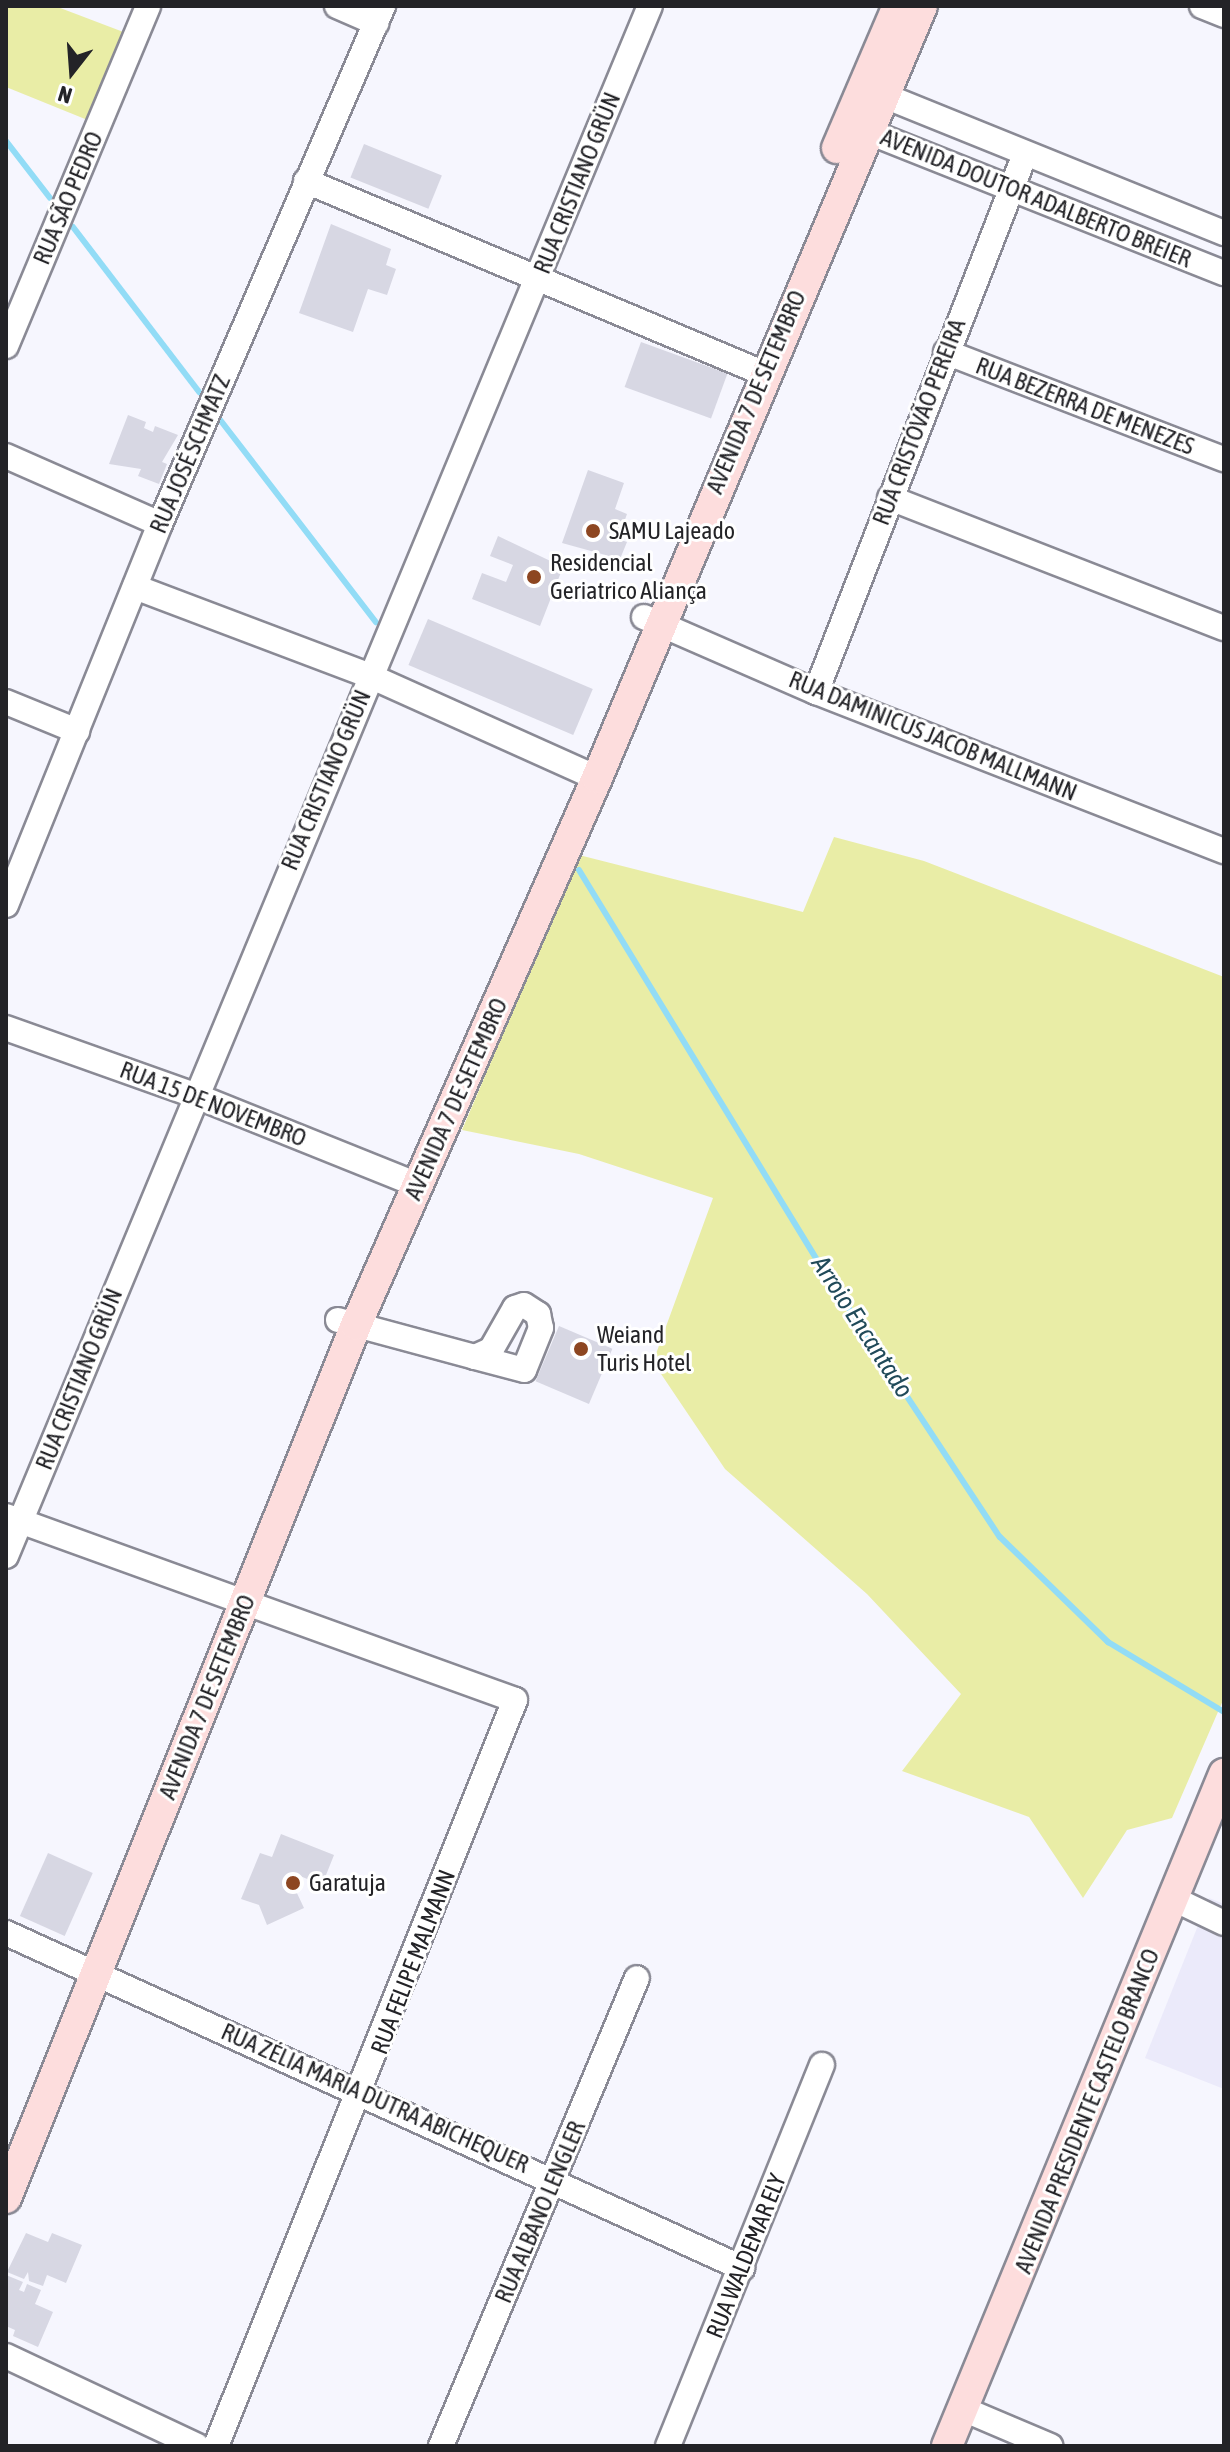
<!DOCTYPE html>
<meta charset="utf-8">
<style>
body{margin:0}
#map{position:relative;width:1230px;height:2452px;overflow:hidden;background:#f6f6fe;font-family:"Asap Condensed",sans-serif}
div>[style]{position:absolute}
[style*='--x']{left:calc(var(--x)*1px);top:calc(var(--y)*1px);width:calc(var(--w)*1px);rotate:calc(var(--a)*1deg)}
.built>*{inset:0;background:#ebeafa}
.green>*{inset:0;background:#e9eda6}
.stream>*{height:6px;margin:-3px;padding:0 3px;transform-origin:3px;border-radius:3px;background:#92dcf6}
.building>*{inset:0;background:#d7d7e3;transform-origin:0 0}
.roads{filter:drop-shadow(2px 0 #8a8a95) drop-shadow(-2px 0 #8a8a95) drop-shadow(0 2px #8a8a95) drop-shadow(0 -2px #8a8a95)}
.minor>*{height:24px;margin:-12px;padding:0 12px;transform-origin:12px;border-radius:12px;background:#fff}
.major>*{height:30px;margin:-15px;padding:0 15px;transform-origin:15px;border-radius:15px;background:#fddddd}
.dots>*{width:22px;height:22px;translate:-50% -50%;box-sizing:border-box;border:4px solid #fff;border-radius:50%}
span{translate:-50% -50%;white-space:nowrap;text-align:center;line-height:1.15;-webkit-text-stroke:6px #fff;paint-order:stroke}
.street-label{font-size:24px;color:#232327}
.poi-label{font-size:24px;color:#232327}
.left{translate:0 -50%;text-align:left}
.water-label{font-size:26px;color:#204a59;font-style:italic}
.frame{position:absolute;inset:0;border:8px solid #232327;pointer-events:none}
.north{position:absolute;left:32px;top:32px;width:80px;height:80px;-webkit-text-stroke:6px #fff;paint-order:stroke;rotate:197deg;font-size:22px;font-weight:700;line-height:32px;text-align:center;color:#232327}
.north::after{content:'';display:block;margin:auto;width:28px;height:36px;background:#232327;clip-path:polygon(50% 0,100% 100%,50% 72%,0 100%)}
</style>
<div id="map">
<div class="built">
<i style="clip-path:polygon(1209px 1898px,1224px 1904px,1224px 2089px,1145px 2058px)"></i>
</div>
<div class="green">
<i style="clip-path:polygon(6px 6px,55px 6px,126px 33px,90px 121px,6px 87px)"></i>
<i style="clip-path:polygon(834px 837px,924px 861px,1224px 977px,1224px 1698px,1172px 1818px,1127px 1830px,1083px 1898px,1029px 1817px,902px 1771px,961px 1694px,867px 1594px,725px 1469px,653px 1362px,713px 1198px,579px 1154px,462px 1130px,579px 855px,803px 912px)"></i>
</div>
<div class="stream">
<i style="--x:6;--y:141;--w:72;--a:52.3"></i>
<i style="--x:73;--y:227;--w:208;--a:52.6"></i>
<i style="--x:221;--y:421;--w:254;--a:52.4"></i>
<i style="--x:579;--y:870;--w:460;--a:58.6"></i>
<i style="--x:819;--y:1263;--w:328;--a:56.6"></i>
<i style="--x:1000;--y:1537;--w:151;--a:44.2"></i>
<i style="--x:1108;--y:1642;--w:135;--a:31.1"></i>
</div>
<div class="building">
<i style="left:364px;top:144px;width:84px;height:36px;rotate:22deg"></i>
<i style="clip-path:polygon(331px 224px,391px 249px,386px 265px,396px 269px,387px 295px,368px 289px,353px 332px,299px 313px)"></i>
<i style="left:641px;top:342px;width:92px;height:48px;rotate:20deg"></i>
<i style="clip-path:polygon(128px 415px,146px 422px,144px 428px,153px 432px,155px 426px,178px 435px,162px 462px,167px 464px,159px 484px,138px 476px,141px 469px,109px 464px)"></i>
<i style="clip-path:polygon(588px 470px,624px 483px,615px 509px,627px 514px,618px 539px,627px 542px,620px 559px,562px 543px)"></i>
<i style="clip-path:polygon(498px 536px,563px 567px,540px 626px,472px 599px,482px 573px,506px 582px,513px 565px,490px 556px)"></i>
<i style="left:428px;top:619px;width:179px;height:50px;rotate:23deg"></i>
<i style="left:559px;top:1326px;width:58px;height:60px;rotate:23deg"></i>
<i style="clip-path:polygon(281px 1834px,334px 1855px,322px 1885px,300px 1876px,295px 1889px,304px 1908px,267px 1925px,259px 1905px,241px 1899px,260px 1853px,272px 1857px)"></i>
<i style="left:48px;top:1853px;width:49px;height:69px;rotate:24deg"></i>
<i style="clip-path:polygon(26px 2233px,48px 2242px,52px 2233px,82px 2245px,66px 2283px,47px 2275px,43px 2286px,29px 2281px,28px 2272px,24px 2279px,7px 2272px)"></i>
<i style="clip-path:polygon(6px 2275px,23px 2282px,19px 2290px,24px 2292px,27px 2284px,41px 2290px,35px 2304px,53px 2312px,38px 2347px,13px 2336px,15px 2330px,6px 2326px)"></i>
</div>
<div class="roads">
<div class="minor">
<i style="--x:337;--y:6;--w:43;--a:23.6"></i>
<i style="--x:1202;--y:6;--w:24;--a:22"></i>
<i style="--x:870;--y:90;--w:382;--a:22"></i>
<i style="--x:854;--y:126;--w:398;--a:21.7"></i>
<i style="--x:306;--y:181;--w:496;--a:22.8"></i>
<i style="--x:6;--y:346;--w:368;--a:-67.3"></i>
<i style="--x:946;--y:352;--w:298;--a:21.1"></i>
<i style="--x:6;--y:456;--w:168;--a:23.8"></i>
<i style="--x:890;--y:498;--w:358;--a:21.3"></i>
<i style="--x:135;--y:587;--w:251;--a:20.7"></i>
<i style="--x:370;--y:676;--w:249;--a:24.2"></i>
<i style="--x:644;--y:617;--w:188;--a:23.6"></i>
<i style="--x:816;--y:692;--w:438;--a:21.3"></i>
<i style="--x:816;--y:692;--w:577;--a:-68.77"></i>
<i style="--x:6;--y:702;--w:77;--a:22.2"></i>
<i style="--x:6;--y:905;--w:411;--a:-68"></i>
<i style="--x:160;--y:524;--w:564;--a:-66.71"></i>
<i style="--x:6;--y:1028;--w:200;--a:19.6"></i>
<i style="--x:194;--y:1095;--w:241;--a:21.9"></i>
<i style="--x:338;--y:1320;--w:142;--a:15.1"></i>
<i style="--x:475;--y:1357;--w:17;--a:-24"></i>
<i style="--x:491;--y:1350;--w:48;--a:-60.3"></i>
<i style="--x:515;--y:1308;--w:9;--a:-18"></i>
<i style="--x:524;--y:1305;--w:17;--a:33"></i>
<i style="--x:538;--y:1314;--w:14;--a:78"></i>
<i style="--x:541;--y:1328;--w:45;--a:112"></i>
<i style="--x:524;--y:1370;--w:51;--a:-165.1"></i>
<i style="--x:6;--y:1516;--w:541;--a:19.87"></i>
<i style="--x:515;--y:1700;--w:804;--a:111.84"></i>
<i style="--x:6;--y:1556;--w:1678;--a:-67.44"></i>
<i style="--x:1174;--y:1899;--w:55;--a:25.6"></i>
<i style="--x:6;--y:1933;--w:809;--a:24.47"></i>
<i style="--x:6;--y:2356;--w:211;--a:25.2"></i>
<i style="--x:963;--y:2409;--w:95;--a:23"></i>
<i style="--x:441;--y:2446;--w:507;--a:-67.28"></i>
<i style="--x:668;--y:2446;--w:411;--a:-68"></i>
</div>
<div class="major">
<i style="--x:837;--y:148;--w:155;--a:-66.8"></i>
<i style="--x:6;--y:2198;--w:941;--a:-68.15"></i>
<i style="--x:356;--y:1325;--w:598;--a:-66.22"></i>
<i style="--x:597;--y:778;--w:838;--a:-67.17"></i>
<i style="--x:947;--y:2446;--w:727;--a:-67.6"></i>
</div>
</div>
<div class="dots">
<i style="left:593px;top:531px;background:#8d4621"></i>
<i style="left:534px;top:577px;background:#8d4621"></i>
<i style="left:581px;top:1349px;background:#8d4621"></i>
<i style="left:293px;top:1883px;background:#8d4621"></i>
</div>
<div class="street-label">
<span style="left:577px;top:183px;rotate:-68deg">RUA CRISTIANO GRÜN</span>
<span style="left:68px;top:198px;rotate:-67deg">RUA SÃO PEDRO</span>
<span style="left:1036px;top:198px;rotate:22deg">AVENIDA DOUTOR ADALBERTO BREIER</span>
<span style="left:756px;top:392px;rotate:-67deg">AVENIDA 7 DE SETEMBRO</span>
<span style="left:1085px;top:406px;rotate:21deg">RUA BEZERRA DE MENEZES</span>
<span style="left:919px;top:422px;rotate:-69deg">RUA CRISTÓVÃO PEREIRA</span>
<span style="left:190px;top:454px;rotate:-67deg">RUA JOSÉ SCHMATZ</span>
<span style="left:933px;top:736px;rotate:22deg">RUA DAMINICUS JACOB MALLMANN</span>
<span style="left:326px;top:780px;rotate:-67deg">RUA CRISTIANO GRÜN</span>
<span style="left:456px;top:1099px;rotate:-66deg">AVENIDA 7 DE SETEMBRO</span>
<span style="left:213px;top:1104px;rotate:21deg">RUA 15 DE NOVEMBRO</span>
<span style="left:79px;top:1379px;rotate:-68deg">RUA CRISTIANO GRÜN</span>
<span style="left:207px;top:1697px;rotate:-68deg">AVENIDA 7 DE SETEMBRO</span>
<span style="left:413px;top:1962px;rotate:-69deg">RUA FELIPE MALMANN</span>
<span style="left:375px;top:2098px;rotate:24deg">RUA ZÉLIA MARIA DUTRA ABICHEQUER</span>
<span style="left:1087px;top:2111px;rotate:-68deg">AVENIDA PRESIDENTE CASTELO BRANCO</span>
<span style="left:540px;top:2212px;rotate:-67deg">RUA ALBANO LENGLER</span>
<span style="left:746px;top:2256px;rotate:-68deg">RUA WALDEMAR ELY</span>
</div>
<div class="poi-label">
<span class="left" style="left:609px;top:531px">SAMU Lajeado</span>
<span class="left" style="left:550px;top:577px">Residencial<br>Geriatrico Aliança</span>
<span class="left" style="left:597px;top:1349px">Weiand<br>Turis Hotel</span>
<span class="left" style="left:309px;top:1883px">Garatuja</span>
</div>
<div class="water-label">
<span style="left:862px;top:1327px;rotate:57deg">Arroio Encantado</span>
</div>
<div class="frame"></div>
<div class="north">N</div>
</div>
